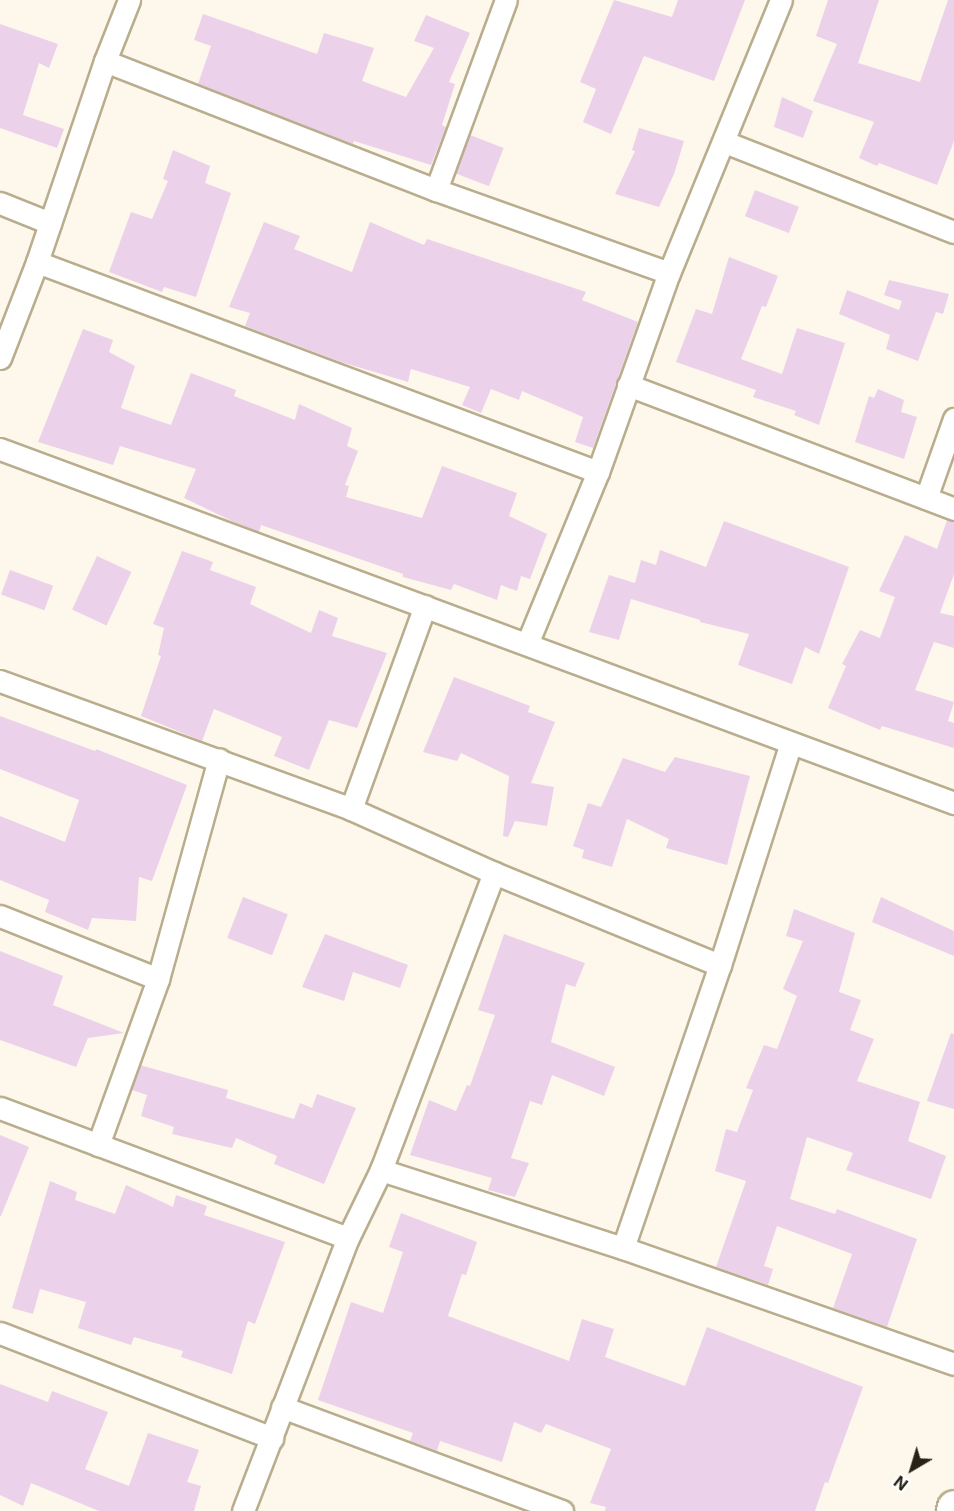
<!DOCTYPE html>
<style>
body{margin:0}
#map{position:relative;width:954px;height:1511px;overflow:hidden;background:#fdf8eb;font-family:Inter,sans-serif}
div>[style]{position:absolute}
[style*='--x']{left:calc(var(--x)*1px);top:calc(var(--y)*1px);width:calc(var(--w)*1px);rotate:calc(var(--a)*1deg)}
.building>*{inset:0;background:#ecd1eb;transform-origin:0 0}
.roads{filter:drop-shadow(2px 0 #b9ad8d) drop-shadow(-2px 0 #b9ad8d) drop-shadow(0 2px #b9ad8d) drop-shadow(0 -2px #b9ad8d)}
.minor>*{height:21px;margin:-10.5px;padding:0 10.5px;transform-origin:10.5px;border-radius:10.5px;background:#fff}
.primary>*{height:33px;margin:-16.5px;padding:0 16.5px;transform-origin:16.5px;border-radius:16.5px;background:#fff}
span{translate:-50% -50%;white-space:nowrap;text-align:center;line-height:1.15;-webkit-text-stroke:6px #fff;paint-order:stroke}
.north{position:absolute;left:882px;top:1439px;width:60px;height:60px;-webkit-text-stroke:4px #fff;paint-order:stroke;rotate:218deg;font-size:16px;font-weight:700;line-height:24px;text-align:center;color:#272216}
.north::after{content:'';display:block;margin:auto;width:21px;height:27px;background:#272216;clip-path:polygon(50% 0,100% 100%,50% 72%,0 100%)}
</style>
<div id="map">
<div class="building">
<i style="clip-path:polygon(614px 0,672px 17px,678px 0,745px 0,714px 81px,644px 56px,611px 134px,583px 122px,596px 89px,580px 82px)"></i>
<i style="clip-path:polygon(828px 0,879px 0,858px 63px,920px 82px,948px 0,954px 0,954px 141px,937px 185px,879px 163px,877px 166px,859px 158px,874px 122px,813px 101px,837px 44px,816px 36px)"></i>
<i style="clip-path:polygon(203px 14px,317px 54px,324px 33px,374px 48px,362px 81px,406px 97px,434px 48px,414px 41px,426px 15px,470px 33px,449px 82px,455px 84px,442px 125px,446px 127px,431px 165px,354px 141px,353px 144px,198px 84px,211px 46px,194px 40px)"></i>
<i style="clip-path:polygon(0 24px,58px 44px,49px 68px,39px 63px,23px 115px,64px 129px,57px 148px,0 128px)"></i>
<i style="clip-path:polygon(782px 97px,813px 111px,803px 138px,774px 127px)"></i>
<i style="clip-path:polygon(639px 128px,684px 141px,674px 174px,659px 207px,615px 194px,635px 151px,632px 150px)"></i>
<i style="left:470px;top:135px;width:36px;height:41px;rotate:21deg"></i>
<i style="clip-path:polygon(173px 150px,210px 166px,205px 183px,231px 193px,196px 297px,164px 287px,162px 292px,109px 272px,131px 212px,152px 219px,168px 181px,163px 179px)"></i>
<i style="left:755px;top:190px;width:47px;height:28px;rotate:21deg"></i>
<i style="clip-path:polygon(264px 222px,300px 236px,294px 249px,352px 272px,370px 222px,424px 245px,427px 239px,586px 292px,582px 300px,638px 322px,593px 448px,575px 442px,583px 417px,522px 391px,519px 400px,491px 389px,481px 413px,462px 405px,470px 387px,411px 369px,408px 382px,341px 362px,245px 326px,250px 313px,229px 307px)"></i>
<i style="clip-path:polygon(729px 257px,778px 276px,766px 307px,762px 306px,741px 359px,782px 374px,797px 328px,845px 343px,819px 425px,794px 415px,796px 411px,753px 397px,756px 390px,676px 362px,696px 309px,712px 314px)"></i>
<i style="clip-path:polygon(889px 280px,949px 294px,943px 314px,936px 312px,918px 361px,886px 349px,890px 335px,839px 314px,847px 290px,899px 310px,902px 301px,884px 295px)"></i>
<i style="clip-path:polygon(83px 329px,113px 340px,109px 352px,135px 366px,121px 408px,171px 425px,191px 373px,236px 390px,234px 396px,295px 420px,299px 404px,352px 428px,347px 446px,358px 451px,345px 485px,349px 486px,346px 497px,422px 518px,442px 466px,517px 493px,509px 516px,547px 534px,530px 579px,521px 576px,517px 591px,501px 585px,497px 600px,454px 584px,451px 590px,403px 577px,403px 574px,261px 525px,259px 532px,236px 523px,184px 498px,196px 469px,120px 446px,113px 465px,38px 442px)"></i>
<i style="clip-path:polygon(878px 389px,904px 400px,901px 412px,917px 417px,904px 459px,855px 442px,869px 396px,874px 398px)"></i>
<i style="clip-path:polygon(947px 520px,954px 521px,954px 574px,940px 613px,954px 616px,954px 648px,934px 642px,915px 690px,954px 702px,948px 721px,954px 723px,954px 748px,882px 726px,880px 730px,828px 708px,846px 666px,842px 664px,860px 630px,880px 638px,895px 597px,879px 591px,905px 535px,937px 549px)"></i>
<i style="clip-path:polygon(724px 521px,849px 567px,819px 654px,805px 647px,792px 684px,738px 665px,749px 634px,700px 622px,700px 620px,631px 599px,619px 640px,589px 632px,609px 575px,635px 583px,641px 560px,656px 565px,660px 550px,706px 567px)"></i>
<i style="clip-path:polygon(182px 551px,213px 562px,210px 570px,256px 587px,250px 604px,311px 633px,319px 610px,338px 618px,332px 636px,387px 653px,357px 728px,329px 720px,309px 770px,274px 756px,282px 737px,214px 709px,202px 741px,141px 716px,161px 656px,158px 655px,164px 628px,153px 624px)"></i>
<i style="left:97px;top:556px;width:38px;height:59px;rotate:25deg"></i>
<i style="left:10px;top:570px;width:46px;height:26px;rotate:20deg"></i>
<i style="clip-path:polygon(454px 677px,530px 706px,528px 712px,555px 722px,531px 783px,554px 787px,547px 826px,515px 821px,508px 837px,503px 836px,509px 776px,461px 753px,457px 761px,423px 752px)"></i>
<i style="clip-path:polygon(0 716px,95px 751px,96px 749px,187px 785px,152px 881px,139px 877px,136px 921px,92px 918px,88px 930px,45px 912px,49px 900px,0 880px,0 816px,65px 842px,79px 800px,0 769px)"></i>
<i style="clip-path:polygon(675px 757px,750px 776px,727px 865px,666px 848px,669px 839px,627px 819px,612px 867px,582px 858px,584px 850px,573px 846px,588px 803px,601px 807px,623px 758px,665px 772px)"></i>
<i style="left:243px;top:897px;width:48px;height:44px;rotate:21deg"></i>
<i style="clip-path:polygon(881px 897px,954px 931px,954px 956px,872px 922px)"></i>
<i style="clip-path:polygon(794px 909px,855px 933px,839px 992px,861px 1000px,850px 1030px,874px 1039px,857px 1081px,920px 1102px,908px 1141px,946px 1156px,931px 1199px,846px 1170px,853px 1153px,807px 1137px,790px 1199px,835px 1214px,837px 1209px,917px 1239px,887px 1327px,833px 1308px,852px 1254px,777px 1226px,764px 1266px,773px 1269px,768px 1285px,716px 1267px,746px 1181px,715px 1171px,726px 1129px,737px 1132px,753px 1090px,746px 1088px,764px 1045px,777px 1049px,797px 996px,783px 989px,803px 941px,786px 936px)"></i>
<i style="clip-path:polygon(325px 934px,408px 965px,400px 988px,353px 972px,344px 1001px,302px 987px)"></i>
<i style="clip-path:polygon(504px 934px,585px 963px,575px 987px,566px 984px,551px 1042px,615px 1067px,604px 1096px,552px 1075px,542px 1105px,530px 1101px,511px 1158px,529px 1163px,515px 1197px,488px 1190px,492px 1178px,410px 1155px,429px 1100px,456px 1111px,467px 1085px,470px 1086px,495px 1015px,478px 1010px)"></i>
<i style="clip-path:polygon(0 951px,63px 976px,53px 1005px,124px 1033px,88px 1038px,76px 1067px,0 1040px)"></i>
<i style="clip-path:polygon(951px 1033px,954px 1034px,954px 1109px,927px 1101px)"></i>
<i style="clip-path:polygon(140px 1065px,228px 1090px,226px 1098px,294px 1119px,300px 1103px,312px 1108px,317px 1094px,356px 1108px,324px 1184px,274px 1164px,277px 1156px,236px 1138px,232px 1148px,172px 1134px,174px 1127px,141px 1116px,147px 1095px,132px 1090px)"></i>
<i style="clip-path:polygon(0 1135px,29px 1147px,1px 1216px,0 1216px)"></i>
<i style="clip-path:polygon(50px 1181px,77px 1192px,75px 1200px,115px 1214px,126px 1185px,173px 1207px,176px 1195px,207px 1206px,204px 1215px,285px 1242px,255px 1324px,248px 1321px,232px 1374px,181px 1357px,183px 1351px,134px 1337px,131px 1345px,78px 1328px,86px 1302px,40px 1289px,33px 1314px,12px 1308px)"></i>
<i style="clip-path:polygon(401px 1213px,477px 1242px,466px 1275px,462px 1274px,448px 1316px,569px 1361px,582px 1319px,614px 1329px,605px 1357px,685px 1386px,707px 1327px,863px 1387px,828px 1483px,825px 1482px,815px 1511px,605px 1511px,606px 1507px,590px 1503px,611px 1449px,546px 1424px,541px 1433px,514px 1422px,502px 1462px,440px 1441px,437px 1451px,410px 1441px,413px 1433px,318px 1400px,351px 1302px,383px 1313px,403px 1252px,389px 1247px)"></i>
<i style="clip-path:polygon(0 1384px,48px 1402px,52px 1391px,108px 1412px,85px 1469px,129px 1486px,148px 1433px,199px 1450px,187px 1482px,201px 1486px,194px 1511px,99px 1511px,31px 1483px,23px 1506px,0 1495px)"></i>
</div>
<div class="roads">
<div class="minor">
<i style="--x:105;--y:61;--w:355;--a:21.3"></i>
<i style="--x:436;--y:190;--w:247;--a:19.6"></i>
<i style="--x:725;--y:142;--w:246;--a:21.5"></i>
<i style="--x:436;--y:190;--w:202;--a:-69.8"></i>
<i style="--x:0;--y:203;--w:54;--a:21.8"></i>
<i style="--x:37;--y:262;--w:599;--a:20.52"></i>
<i style="--x:0;--y:358;--w:103;--a:-68.9"></i>
<i style="--x:37;--y:262;--w:212;--a:-71.3"></i>
<i style="--x:105;--y:61;--w:66;--a:-68.5"></i>
<i style="--x:628;--y:385;--w:349;--a:20.8"></i>
<i style="--x:0;--y:449;--w:1018;--a:20.36"></i>
<i style="--x:926;--y:498;--w:84;--a:-70.5"></i>
<i style="--x:527;--y:644;--w:186;--a:-67.6"></i>
<i style="--x:598;--y:472;--w:211;--a:-70.4"></i>
<i style="--x:669;--y:273;--w:295;--a:-67.7"></i>
<i style="--x:0;--y:681;--w:374;--a:20"></i>
<i style="--x:351;--y:809;--w:157;--a:24.1"></i>
<i style="--x:494;--y:873;--w:244;--a:22.2"></i>
<i style="--x:351;--y:809;--w:216;--a:-70"></i>
<i style="--x:0;--y:916;--w:170;--a:21.7"></i>
<i style="--x:0;--y:1108;--w:371;--a:20.5"></i>
<i style="--x:98;--y:1145;--w:177;--a:-70.1"></i>
<i style="--x:158;--y:979;--w:228;--a:-74.5"></i>
<i style="--x:381;--y:1170;--w:254;--a:17.9"></i>
<i style="--x:623;--y:1248;--w:351;--a:19.3"></i>
<i style="--x:623;--y:1248;--w:299;--a:-71.1"></i>
<i style="--x:720;--y:965;--w:233;--a:-72.3"></i>
<i style="--x:0;--y:1333;--w:292;--a:21.1"></i>
<i style="--x:282;--y:1407;--w:299;--a:20.4"></i>
<i style="--x:243;--y:1511;--w:292;--a:-69"></i>
<i style="--x:348;--y:1238;--w:76;--a:-64.1"></i>
<i style="--x:381;--y:1170;--w:318;--a:-69.2"></i>
</div>
<div class="primary">
<i style="--x:953;--y:1511;--w:4;--a:-76"></i>
</div>
</div>
<div class="north">N</div>
</div>
